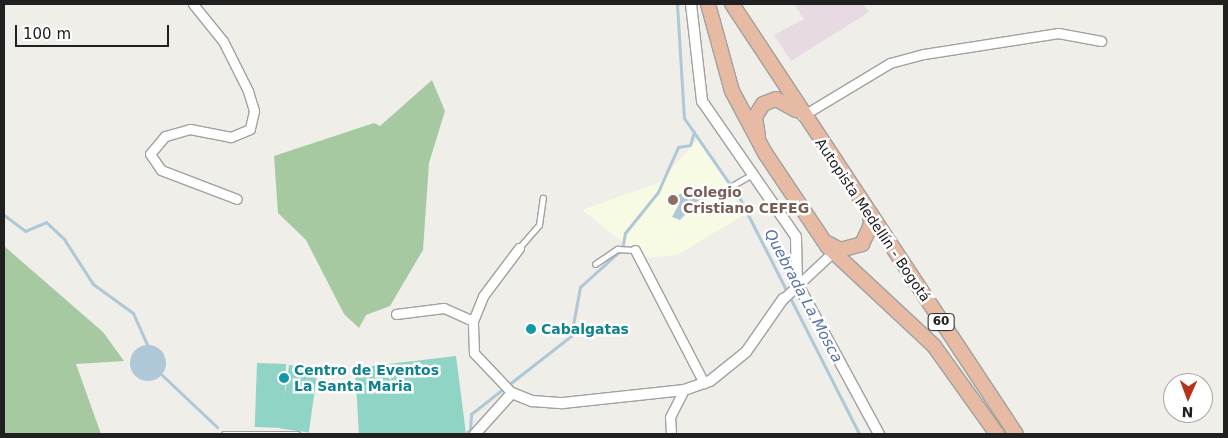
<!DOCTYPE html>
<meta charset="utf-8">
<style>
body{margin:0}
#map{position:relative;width:1228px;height:438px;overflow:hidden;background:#efeee8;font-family:"DejaVu Sans",sans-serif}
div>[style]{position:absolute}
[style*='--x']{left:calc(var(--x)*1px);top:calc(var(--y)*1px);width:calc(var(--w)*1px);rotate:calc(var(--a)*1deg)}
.industrial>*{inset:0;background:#e8dae3}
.education>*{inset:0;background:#f8fbe4}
.forest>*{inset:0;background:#a7c9a1}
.pitch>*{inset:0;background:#8fd4c4;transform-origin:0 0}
.water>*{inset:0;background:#aec8d7}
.round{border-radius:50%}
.stream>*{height:3px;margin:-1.5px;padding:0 1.5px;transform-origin:1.5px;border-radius:1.5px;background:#aec8d7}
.roads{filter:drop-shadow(1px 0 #a1a1a1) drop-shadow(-1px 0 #a1a1a1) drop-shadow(0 1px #a1a1a1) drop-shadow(0 -1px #a1a1a1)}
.service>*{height:4.5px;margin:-2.25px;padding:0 2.25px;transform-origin:2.25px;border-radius:2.25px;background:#fff}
.minor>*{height:9px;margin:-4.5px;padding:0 4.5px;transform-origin:4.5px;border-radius:4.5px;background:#fff}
.tertiary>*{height:10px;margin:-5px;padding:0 5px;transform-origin:5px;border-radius:5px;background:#fff}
.trunk>*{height:14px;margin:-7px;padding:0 7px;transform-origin:7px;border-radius:7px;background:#e7bba3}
.dots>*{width:14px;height:14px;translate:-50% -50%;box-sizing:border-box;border:2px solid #fff;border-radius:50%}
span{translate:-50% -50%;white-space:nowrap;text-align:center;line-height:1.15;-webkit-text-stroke:5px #fff;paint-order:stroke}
.shield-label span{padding:1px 4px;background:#fff;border:1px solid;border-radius:4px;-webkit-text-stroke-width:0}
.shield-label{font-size:12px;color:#202020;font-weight:700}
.education-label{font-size:14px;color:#785e54;font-weight:700}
.left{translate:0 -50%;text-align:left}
.street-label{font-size:14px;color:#202020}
.culture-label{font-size:14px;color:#0d838f;font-weight:700}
.water-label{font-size:15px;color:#5772a5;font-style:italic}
.frame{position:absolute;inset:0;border:5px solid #202020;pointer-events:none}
.north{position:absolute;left:1163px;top:373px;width:50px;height:50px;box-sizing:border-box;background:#fff;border:1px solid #a6a6a6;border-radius:50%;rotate:182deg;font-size:14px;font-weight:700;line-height:20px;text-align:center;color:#202020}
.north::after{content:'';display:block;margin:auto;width:18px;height:22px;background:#b73119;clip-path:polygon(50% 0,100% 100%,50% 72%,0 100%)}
.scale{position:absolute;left:15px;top:25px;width:154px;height:22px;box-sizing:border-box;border:2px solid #202020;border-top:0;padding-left:6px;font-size:15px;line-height:18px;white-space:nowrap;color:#202020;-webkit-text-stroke:4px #fff;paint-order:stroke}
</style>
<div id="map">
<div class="industrial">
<i style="clip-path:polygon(794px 4px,863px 4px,869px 12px,791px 61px,774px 35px,804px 19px)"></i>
</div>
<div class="education">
<i style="clip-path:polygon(697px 140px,732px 190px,742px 216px,677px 255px,643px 258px,582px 210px,660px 182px)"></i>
</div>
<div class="forest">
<i style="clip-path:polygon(432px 80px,445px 111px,429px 163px,423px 250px,390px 306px,366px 315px,359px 328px,344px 314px,306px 240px,278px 213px,274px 156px,374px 123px,380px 126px)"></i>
<i style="clip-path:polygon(4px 246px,103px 332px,124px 361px,76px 364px,101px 434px,4px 434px)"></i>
</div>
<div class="pitch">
<i style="clip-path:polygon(456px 356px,466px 434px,359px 434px,355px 368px)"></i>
<i style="left:257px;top:363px;width:29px;height:64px;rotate:2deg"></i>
<i style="left:289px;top:365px;width:29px;height:64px;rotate:8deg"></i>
</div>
<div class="water">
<i style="clip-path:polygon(688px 189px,704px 194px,704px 201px,698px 201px,680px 220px,672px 217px,679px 204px,677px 196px)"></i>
<i class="round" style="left:130px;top:345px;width:36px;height:36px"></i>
</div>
<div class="stream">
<i style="--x:677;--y:4;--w:114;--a:86.5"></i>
<i style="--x:684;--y:118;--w:98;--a:55.3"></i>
<i style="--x:740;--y:199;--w:263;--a:63.1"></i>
<i style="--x:4;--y:215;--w:26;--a:37"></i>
<i style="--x:25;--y:231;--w:23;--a:-23"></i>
<i style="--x:46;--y:222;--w:25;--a:43"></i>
<i style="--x:64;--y:239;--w:54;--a:57.2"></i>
<i style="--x:93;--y:284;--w:49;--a:35.9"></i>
<i style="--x:133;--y:313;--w:37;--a:66"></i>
<i style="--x:162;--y:375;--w:76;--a:43.4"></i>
<i style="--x:465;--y:434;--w:6;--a:-39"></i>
<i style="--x:470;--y:430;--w:16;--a:-86"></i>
<i style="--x:471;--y:414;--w:127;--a:-38"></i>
<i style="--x:571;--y:336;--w:50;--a:-79.6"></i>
<i style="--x:580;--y:287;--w:57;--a:-42.1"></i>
<i style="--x:622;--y:249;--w:16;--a:-79"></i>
<i style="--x:625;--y:233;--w:53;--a:-51.2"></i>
<i style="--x:658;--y:192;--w:49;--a:-66"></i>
<i style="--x:678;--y:147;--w:12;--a:-9"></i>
<i style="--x:690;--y:145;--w:14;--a:-73"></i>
</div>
<div class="roads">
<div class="service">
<i style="--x:730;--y:187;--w:24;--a:-30"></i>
<i style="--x:519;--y:248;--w:30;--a:-49"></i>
<i style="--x:539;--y:225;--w:27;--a:-82"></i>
<i style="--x:595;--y:264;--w:27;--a:-34"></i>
<i style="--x:617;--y:249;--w:18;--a:3"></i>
<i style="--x:224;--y:434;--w:74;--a:0"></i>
</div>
<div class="minor">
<i style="--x:193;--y:4;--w:48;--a:51"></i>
<i style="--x:223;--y:41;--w:56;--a:63.4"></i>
<i style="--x:248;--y:91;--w:21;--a:73"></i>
<i style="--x:254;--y:111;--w:18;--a:103"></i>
<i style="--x:250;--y:129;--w:21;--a:157"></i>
<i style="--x:231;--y:137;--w:42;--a:-169"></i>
<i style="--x:190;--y:129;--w:26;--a:164"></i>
<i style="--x:165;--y:136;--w:23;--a:130"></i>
<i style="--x:150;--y:154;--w:19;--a:55"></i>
<i style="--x:161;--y:170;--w:81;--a:20.9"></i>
<i style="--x:802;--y:116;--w:103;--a:-31.1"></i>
<i style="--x:890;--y:63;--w:35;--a:-15"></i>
<i style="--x:924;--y:54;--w:136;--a:-8.9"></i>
<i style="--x:1058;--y:33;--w:44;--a:10.5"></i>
<i style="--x:635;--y:250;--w:150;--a:62.6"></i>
<i style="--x:783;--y:299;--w:69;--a:-43.2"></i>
<i style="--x:396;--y:314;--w:48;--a:-7.1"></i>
<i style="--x:444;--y:308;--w:32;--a:24"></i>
<i style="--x:512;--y:393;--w:55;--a:-133.5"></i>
<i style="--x:474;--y:353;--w:32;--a:-92"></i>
<i style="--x:473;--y:321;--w:27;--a:-68"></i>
<i style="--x:483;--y:296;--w:60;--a:-53.1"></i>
<i style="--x:671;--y:434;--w:17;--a:-93"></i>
<i style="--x:670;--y:417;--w:30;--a:-63"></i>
</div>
<div class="tertiary">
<i style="--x:691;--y:4;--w:98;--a:83.5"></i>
<i style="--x:702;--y:101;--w:165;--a:55.3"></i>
<i style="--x:796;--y:237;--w:46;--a:88.8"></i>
<i style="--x:797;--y:283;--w:172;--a:61.5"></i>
<i style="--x:475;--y:434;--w:55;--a:-47.9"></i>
<i style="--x:512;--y:393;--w:22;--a:22"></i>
<i style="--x:532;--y:401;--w:31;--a:4"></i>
<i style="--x:563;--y:403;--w:122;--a:-6.1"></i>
<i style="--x:684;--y:390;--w:28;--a:-19"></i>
<i style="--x:710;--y:381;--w:46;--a:-38.9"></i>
<i style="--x:746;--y:352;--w:65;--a:-55.1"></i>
</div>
<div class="trunk">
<i style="--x:708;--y:4;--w:90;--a:74.6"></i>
<i style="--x:732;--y:91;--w:70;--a:62"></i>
<i style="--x:765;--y:153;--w:113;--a:56.2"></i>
<i style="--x:828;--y:247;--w:145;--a:43"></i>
<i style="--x:934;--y:346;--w:108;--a:54.4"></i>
<i style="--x:732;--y:4;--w:515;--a:56.56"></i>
<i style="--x:758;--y:136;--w:19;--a:-99"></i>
<i style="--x:755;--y:117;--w:15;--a:-58"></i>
<i style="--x:763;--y:104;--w:14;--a:-21"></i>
<i style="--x:776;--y:99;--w:23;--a:29"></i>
<i style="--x:827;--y:243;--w:15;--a:28"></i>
<i style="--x:840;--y:250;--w:23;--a:-15"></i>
<i style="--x:862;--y:244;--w:21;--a:-65"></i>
<i style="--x:871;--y:225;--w:12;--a:-95"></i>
</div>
</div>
<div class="dots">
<i style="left:673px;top:200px;background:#8d6e63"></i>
<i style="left:531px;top:329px;background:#0f9aa8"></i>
<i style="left:284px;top:378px;background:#0f9aa8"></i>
</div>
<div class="shield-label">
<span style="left:941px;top:322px">60</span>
</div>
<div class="education-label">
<span class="left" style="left:683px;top:200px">Colegio<br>Cristiano CEFEG</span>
</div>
<div class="street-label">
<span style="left:873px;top:220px;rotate:56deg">Autopista Medellín - Bogotá</span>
</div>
<div class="culture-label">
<span class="left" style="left:541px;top:329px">Cabalgatas</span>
<span class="left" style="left:294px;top:378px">Centro de Eventos<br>La Santa Maria</span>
</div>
<div class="water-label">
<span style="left:803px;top:296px;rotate:62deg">Quebrada La Mosca</span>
</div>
<div class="frame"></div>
<div class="north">N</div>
<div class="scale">100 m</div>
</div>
